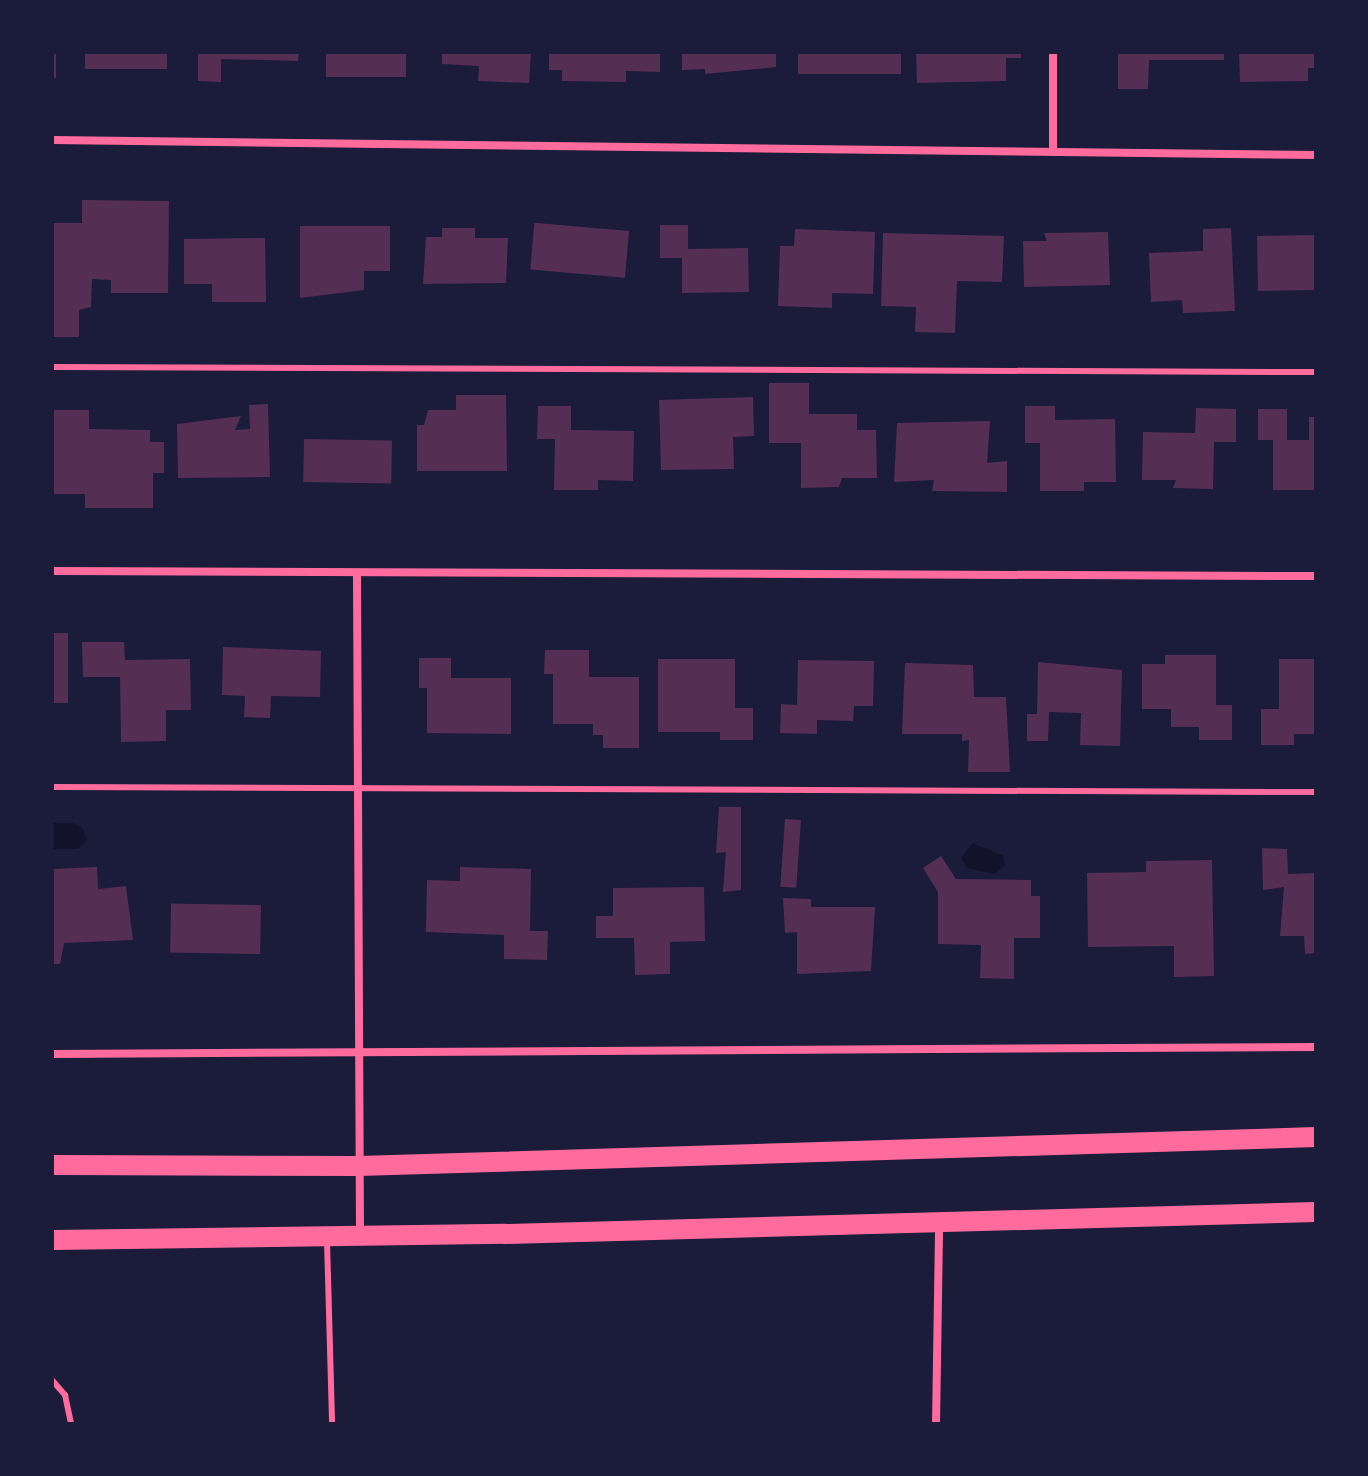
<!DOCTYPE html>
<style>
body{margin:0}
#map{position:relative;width:1368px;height:1476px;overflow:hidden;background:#1b1b3a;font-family:Rubik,sans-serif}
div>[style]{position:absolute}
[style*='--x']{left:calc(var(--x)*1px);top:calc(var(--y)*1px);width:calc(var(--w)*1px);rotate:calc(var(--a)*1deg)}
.water>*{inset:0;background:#12122b}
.building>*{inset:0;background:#542f53;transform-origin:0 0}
.service>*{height:6px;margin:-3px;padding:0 3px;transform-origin:3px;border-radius:3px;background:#ff6b9d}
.minor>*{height:8px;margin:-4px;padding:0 4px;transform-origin:4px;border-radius:4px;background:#ff6b9d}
.primary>*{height:20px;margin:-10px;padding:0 10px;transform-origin:10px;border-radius:10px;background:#ff6b9d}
span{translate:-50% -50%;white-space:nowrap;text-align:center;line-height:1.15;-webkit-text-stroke:6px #1b1b3a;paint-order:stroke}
.frame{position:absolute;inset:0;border:54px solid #1b1b3a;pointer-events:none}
</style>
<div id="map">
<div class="water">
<i style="clip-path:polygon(52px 823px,73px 823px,83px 829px,87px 840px,78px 849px,52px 849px)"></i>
<i style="clip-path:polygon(973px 843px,1003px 856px,1005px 865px,995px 874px,967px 868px,961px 858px)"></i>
</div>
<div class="building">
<i style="left:52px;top:52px;width:4px;height:26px"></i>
<i style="left:85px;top:52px;width:82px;height:17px"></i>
<i style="clip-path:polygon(198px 52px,299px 52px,298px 61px,221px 59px,221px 82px,198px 81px)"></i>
<i style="left:326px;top:52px;width:80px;height:25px"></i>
<i style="clip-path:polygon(442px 52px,531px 52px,529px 83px,478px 81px,479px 66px,442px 64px)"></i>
<i style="clip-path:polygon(549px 52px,660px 52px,660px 72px,626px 71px,626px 82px,562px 81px,562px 70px,549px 70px)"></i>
<i style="clip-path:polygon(682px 52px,776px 52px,776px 67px,705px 74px,705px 69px,682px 70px)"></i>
<i style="left:798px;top:52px;width:103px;height:22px"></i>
<i style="clip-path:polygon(916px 52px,1021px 52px,1021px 58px,1006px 58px,1006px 81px,917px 83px)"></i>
<i style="clip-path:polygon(1118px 52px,1224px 52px,1224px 60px,1149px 60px,1148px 89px,1118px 89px)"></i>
<i style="clip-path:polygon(1239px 52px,1316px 52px,1316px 68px,1308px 68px,1308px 81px,1240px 82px)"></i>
<i style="clip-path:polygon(82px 200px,169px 201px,168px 293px,111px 293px,111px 280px,92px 279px,91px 307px,79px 310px,79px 337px,52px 337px,52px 223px,82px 223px)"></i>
<i style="clip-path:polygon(660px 225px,688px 225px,688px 249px,748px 248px,749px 292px,682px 293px,682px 258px,660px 258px)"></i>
<i style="clip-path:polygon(300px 226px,390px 226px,390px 271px,364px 271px,364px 290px,300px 298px)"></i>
<i style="clip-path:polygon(442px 228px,475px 228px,475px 238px,508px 238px,506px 283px,423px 284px,426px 237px,442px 237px)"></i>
<i style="clip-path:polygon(1231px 228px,1235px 311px,1183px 313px,1182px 300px,1151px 302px,1149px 253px,1203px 251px,1203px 229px)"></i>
<i style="clip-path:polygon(795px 229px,875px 232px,873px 294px,832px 293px,832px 308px,778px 306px,780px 246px,794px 246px)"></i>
<i style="left:629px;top:231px;width:47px;height:95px;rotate:95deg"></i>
<i style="clip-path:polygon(1108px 232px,1110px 285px,1024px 287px,1023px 241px,1047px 241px,1044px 233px)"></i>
<i style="clip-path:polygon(883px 233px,1004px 236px,1002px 282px,957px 281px,955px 333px,915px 332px,916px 307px,881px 306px)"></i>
<i style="left:1315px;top:235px;width:55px;height:58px;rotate:89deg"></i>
<i style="clip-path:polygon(265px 238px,266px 302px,212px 302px,212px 284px,184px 284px,184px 239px)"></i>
<i style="clip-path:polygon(769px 383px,809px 383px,809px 414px,857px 414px,857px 430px,876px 430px,877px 478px,842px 478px,839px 487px,801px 488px,801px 443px,769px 443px)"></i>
<i style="clip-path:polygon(456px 395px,506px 395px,507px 471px,417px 471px,417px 425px,424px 425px,428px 410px,456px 410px)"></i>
<i style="clip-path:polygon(753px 397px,754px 436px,733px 437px,734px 469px,661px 470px,659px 400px)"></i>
<i style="clip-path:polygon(268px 404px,270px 477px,178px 478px,177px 424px,241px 416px,235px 430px,250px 429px,249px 405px)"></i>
<i style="clip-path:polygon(538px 406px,571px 406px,571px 430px,634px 431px,633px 481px,598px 480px,598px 490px,554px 490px,555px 439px,537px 439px)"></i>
<i style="clip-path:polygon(1025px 406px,1055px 406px,1055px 420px,1115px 419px,1116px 482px,1084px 482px,1084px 491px,1040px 491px,1040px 443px,1025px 443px)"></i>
<i style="clip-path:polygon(1196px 408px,1236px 409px,1236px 442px,1214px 442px,1213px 489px,1173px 488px,1176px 480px,1142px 480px,1143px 432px,1195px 433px)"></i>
<i style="clip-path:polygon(1258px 409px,1287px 409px,1287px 440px,1309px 440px,1309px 417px,1316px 417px,1316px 490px,1273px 490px,1273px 440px,1258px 440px)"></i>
<i style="clip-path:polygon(52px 410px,89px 410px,89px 429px,150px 430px,150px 442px,164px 442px,164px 473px,153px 473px,153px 508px,85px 508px,85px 494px,52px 494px)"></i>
<i style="clip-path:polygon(990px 421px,987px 463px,1007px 461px,1007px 492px,932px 491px,934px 480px,894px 482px,897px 423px)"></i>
<i style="left:304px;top:439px;width:88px;height:43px;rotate:1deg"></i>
<i style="left:52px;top:633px;width:16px;height:70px"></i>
<i style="clip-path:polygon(82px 642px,124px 642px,125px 660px,190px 659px,191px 710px,166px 710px,166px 741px,121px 742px,120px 677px,83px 677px)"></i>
<i style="clip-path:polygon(223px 647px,321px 651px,320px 697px,271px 696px,270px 718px,244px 717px,245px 696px,222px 695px)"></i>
<i style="clip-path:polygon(545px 650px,589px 650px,589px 677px,639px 677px,639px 748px,603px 748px,603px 735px,593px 735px,593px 724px,553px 724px,553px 674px,544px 674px)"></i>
<i style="clip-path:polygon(1165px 655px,1216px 655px,1216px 705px,1232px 705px,1232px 740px,1199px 740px,1199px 727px,1171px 727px,1171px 709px,1142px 709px,1142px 664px,1165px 664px)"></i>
<i style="clip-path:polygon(419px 658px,451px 658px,451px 678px,511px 678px,511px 734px,427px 733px,427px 688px,419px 688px)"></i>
<i style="clip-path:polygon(658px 659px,735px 659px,735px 708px,753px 708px,753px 740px,720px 740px,720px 732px,658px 732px)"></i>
<i style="clip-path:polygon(1279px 659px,1316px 659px,1316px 734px,1294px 734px,1294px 745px,1261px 745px,1261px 709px,1279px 709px)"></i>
<i style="clip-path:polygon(798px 660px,874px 661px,873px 706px,854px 706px,853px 721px,817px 720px,817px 734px,780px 733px,781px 704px,797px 705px)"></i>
<i style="clip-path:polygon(1038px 662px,1122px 670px,1120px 746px,1080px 745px,1081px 713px,1049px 712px,1048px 741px,1027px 741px,1027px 714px,1037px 714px)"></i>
<i style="clip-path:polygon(905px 663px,973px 665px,974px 697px,1006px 697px,1010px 772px,968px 772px,969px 740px,962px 741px,962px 734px,902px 734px)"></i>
<i style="clip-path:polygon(719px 807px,741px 807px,741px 890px,723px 892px,726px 852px,716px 853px)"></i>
<i style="left:801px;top:820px;width:68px;height:16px;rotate:94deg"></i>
<i style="clip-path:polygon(1262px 848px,1287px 849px,1288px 874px,1316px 873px,1316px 953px,1305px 954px,1304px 936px,1280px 936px,1284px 887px,1263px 890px)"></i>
<i style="clip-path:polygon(941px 856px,956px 879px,1031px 880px,1031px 896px,1040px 896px,1040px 938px,1014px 938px,1014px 979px,980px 978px,981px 945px,938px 944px,938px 892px,923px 868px)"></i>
<i style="clip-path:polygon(1212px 860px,1214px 976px,1174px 977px,1174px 946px,1088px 947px,1087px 873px,1146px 872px,1146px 861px)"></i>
<i style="clip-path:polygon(97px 867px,98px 889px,126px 886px,133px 940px,64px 943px,60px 964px,52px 964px,52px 869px)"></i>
<i style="clip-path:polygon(460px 867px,531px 869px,530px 931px,548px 931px,547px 960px,504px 959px,504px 935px,426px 932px,427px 880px,460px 881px)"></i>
<i style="clip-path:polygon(704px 887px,705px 941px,670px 942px,670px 974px,635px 975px,634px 938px,596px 938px,596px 916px,613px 916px,613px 888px)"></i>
<i style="clip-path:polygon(783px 898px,811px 899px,811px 907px,875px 907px,871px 971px,797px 974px,797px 932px,785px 933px)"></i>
<i style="left:261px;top:905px;width:49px;height:90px;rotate:91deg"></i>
</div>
<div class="service">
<i style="--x:52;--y:367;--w:1264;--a:0.23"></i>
<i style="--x:52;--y:787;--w:1264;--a:0.23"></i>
<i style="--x:327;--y:1241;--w:183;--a:88.4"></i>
<i style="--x:52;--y:1380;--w:20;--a:49"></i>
<i style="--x:65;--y:1395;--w:30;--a:78"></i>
</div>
<div class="minor">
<i style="--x:52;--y:140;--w:1264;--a:0.68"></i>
<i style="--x:1053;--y:149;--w:97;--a:-90"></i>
<i style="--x:52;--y:571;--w:1264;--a:0.23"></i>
<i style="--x:357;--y:573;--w:663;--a:89.74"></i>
<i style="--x:52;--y:1054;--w:1264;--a:-0.32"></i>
<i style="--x:936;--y:1424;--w:199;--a:-89.1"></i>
</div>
<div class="primary">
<i style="--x:52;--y:1165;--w:306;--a:0.2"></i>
<i style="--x:358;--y:1166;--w:958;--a:-1.73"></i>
<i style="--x:52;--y:1240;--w:453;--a:-0.8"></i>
<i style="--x:505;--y:1234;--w:811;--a:-1.55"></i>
</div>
<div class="frame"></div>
</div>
